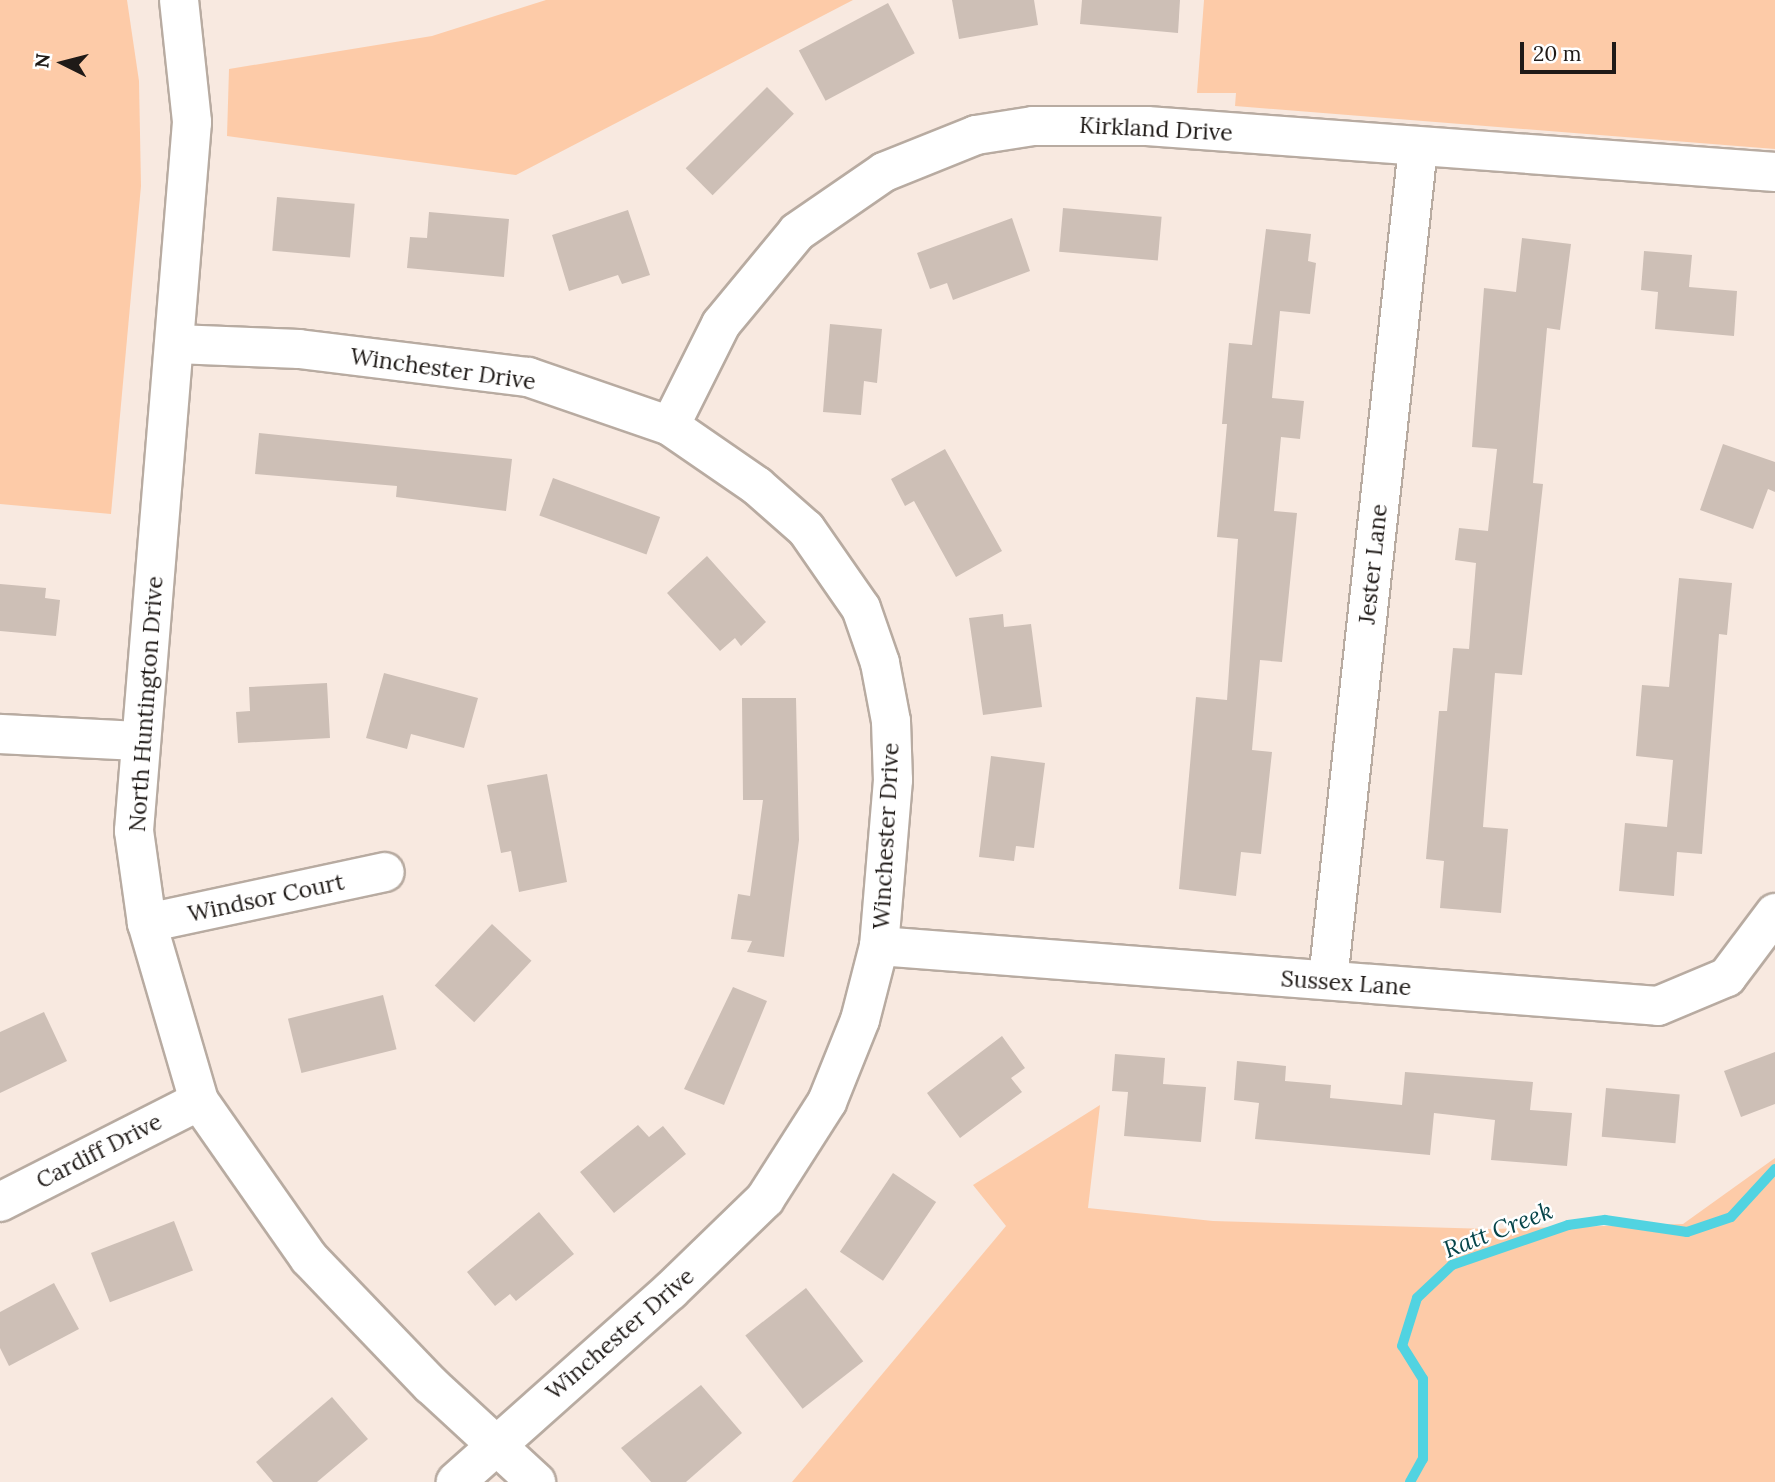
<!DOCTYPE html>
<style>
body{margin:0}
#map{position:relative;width:1775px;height:1482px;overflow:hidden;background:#f8e9e0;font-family:Lora,serif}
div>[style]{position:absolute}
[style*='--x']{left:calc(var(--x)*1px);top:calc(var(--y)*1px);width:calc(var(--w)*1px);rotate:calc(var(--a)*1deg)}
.green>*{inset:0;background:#fdcba8}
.stream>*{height:10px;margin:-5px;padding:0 5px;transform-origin:5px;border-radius:5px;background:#51d3e1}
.building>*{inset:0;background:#cdbfb6;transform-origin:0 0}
.roads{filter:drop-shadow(2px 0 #b8aba1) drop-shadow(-2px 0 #b8aba1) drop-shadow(0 2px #b8aba1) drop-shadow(0 -2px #b8aba1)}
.street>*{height:38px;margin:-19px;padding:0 19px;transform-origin:19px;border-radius:19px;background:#fff}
.secondary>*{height:38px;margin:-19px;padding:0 19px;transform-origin:19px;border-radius:19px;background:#fff}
span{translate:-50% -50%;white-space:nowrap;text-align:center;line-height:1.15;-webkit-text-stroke:5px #fff;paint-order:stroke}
.street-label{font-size:23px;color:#1f1a17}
.water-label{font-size:24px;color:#064449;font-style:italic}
.north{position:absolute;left:28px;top:28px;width:70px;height:70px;-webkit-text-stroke:5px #fff;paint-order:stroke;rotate:276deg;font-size:19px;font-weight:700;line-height:28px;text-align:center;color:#1f1a17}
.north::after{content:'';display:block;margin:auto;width:24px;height:32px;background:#1f1a17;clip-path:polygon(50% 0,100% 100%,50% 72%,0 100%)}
.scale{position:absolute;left:1520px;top:42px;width:96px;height:32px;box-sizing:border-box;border:4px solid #1f1a17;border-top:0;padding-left:9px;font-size:21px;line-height:24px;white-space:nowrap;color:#1f1a17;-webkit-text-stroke:5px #fff;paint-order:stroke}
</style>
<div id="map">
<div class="green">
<i style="clip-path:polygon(0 0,127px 0,139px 81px,141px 186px,111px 514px,0 504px)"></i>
<i style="clip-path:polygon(546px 0,853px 0,516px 175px,227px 136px,229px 69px,432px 36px)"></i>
<i style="clip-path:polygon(1204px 0,1775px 0,1775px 149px,1235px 106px,1236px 93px,1197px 93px)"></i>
<i style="clip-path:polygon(1100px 1105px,1088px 1208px,1213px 1221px,1490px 1229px,1683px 1224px,1775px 1158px,1775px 1482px,792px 1482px,1006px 1226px,973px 1185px)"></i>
</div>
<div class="stream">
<i style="--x:1410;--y:1482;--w:26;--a:-61"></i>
<i style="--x:1423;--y:1459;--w:80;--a:-90"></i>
<i style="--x:1423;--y:1379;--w:39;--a:-122"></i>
<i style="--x:1402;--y:1346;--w:50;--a:-72.6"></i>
<i style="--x:1417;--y:1298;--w:48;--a:-43.3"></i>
<i style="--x:1452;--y:1265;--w:123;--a:-19"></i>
<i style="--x:1568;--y:1225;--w:37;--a:-8"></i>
<i style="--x:1605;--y:1220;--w:83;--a:8.3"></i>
<i style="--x:1687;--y:1232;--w:46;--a:-18.8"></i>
<i style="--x:1731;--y:1217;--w:65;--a:-47.5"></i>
</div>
<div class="building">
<i style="clip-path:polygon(952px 0,1034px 0,1038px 25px,959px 39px)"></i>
<i style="clip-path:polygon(1082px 0,1180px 0,1178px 33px,1080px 24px)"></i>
<i style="left:888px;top:3px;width:57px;height:101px;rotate:62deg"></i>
<i style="left:767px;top:87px;width:38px;height:115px;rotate:45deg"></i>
<i style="left:277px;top:197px;width:78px;height:54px;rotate:5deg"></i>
<i style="left:1063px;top:208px;width:99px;height:44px;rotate:5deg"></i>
<i style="clip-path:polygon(628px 210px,650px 275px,622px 284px,618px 275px,569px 291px,552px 235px)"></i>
<i style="clip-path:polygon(429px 212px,509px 219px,504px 277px,407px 268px,410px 237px,427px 238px)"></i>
<i style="clip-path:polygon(1012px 218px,1030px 271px,953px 300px,947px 283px,930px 289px,917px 253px)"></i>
<i style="clip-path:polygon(1266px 229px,1311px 234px,1308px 261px,1316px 263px,1310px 314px,1280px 311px,1272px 398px,1304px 401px,1300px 439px,1281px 437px,1274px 511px,1297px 513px,1282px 662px,1260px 660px,1252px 750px,1272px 752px,1261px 854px,1241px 852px,1236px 896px,1179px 889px,1196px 697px,1227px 700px,1238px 539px,1217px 537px,1227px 424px,1222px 424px,1229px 343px,1252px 345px)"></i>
<i style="clip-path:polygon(1522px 238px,1571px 244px,1560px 330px,1547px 328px,1533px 483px,1543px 484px,1522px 675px,1495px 673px,1483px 827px,1508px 829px,1501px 913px,1440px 908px,1444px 861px,1426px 859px,1439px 711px,1447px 711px,1453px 648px,1469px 649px,1476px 563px,1455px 560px,1459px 528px,1488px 531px,1497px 449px,1472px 447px,1484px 288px,1516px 292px)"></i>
<i style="clip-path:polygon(1644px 251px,1692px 255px,1689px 287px,1737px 291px,1734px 336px,1655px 329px,1658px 292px,1641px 290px)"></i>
<i style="clip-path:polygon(830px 324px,882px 329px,877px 383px,864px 381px,861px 415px,823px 412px)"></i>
<i style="clip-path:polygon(259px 433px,512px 459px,506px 511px,396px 497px,397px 486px,255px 474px)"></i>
<i style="clip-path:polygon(1723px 444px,1775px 462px,1775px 492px,1768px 489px,1753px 529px,1700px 510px)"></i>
<i style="clip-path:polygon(945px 449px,1002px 551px,956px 577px,914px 501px,905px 506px,891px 479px)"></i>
<i style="left:553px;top:478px;width:114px;height:40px;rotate:20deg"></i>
<i style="clip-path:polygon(707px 556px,766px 622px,741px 646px,735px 638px,720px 651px,667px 593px)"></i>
<i style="clip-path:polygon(1679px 578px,1732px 583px,1727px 635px,1719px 634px,1702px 854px,1677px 852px,1674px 896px,1619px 891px,1625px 823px,1667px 827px,1673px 760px,1636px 756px,1642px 685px,1669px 687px)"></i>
<i style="clip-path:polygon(0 584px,46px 588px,45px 598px,60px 600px,56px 636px,0 631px)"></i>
<i style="clip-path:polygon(1003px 614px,1004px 627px,1031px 624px,1042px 707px,983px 715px,969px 618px)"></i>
<i style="clip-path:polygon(384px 673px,478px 698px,464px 748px,411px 734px,407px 749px,366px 738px)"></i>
<i style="clip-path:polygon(327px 683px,330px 738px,238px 743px,236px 712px,250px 711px,249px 687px)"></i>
<i style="clip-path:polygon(742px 698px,796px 698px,799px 840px,784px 957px,747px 952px,752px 941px,731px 939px,738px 894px,750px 896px,763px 800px,743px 800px)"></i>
<i style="clip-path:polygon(991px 756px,1045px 763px,1034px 848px,1016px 846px,1014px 861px,979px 857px)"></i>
<i style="clip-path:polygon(547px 774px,567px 882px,519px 892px,511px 851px,501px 853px,487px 785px)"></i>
<i style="left:492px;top:924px;width:54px;height:84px;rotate:43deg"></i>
<i style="clip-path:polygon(733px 987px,767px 1001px,724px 1105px,684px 1089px)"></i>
<i style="left:383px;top:995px;width:56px;height:98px;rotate:76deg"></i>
<i style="clip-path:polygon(44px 1012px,67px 1061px,0 1093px,0 1032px)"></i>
<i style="clip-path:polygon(1002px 1036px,1025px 1068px,1011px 1078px,1022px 1092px,960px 1138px,927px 1093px)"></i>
<i style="clip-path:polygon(1775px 1052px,1775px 1104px,1741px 1117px,1724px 1071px)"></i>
<i style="clip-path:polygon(1115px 1054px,1165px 1058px,1163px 1084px,1206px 1087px,1201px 1142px,1124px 1136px,1128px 1092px,1112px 1091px)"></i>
<i style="clip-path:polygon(1237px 1061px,1286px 1066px,1285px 1081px,1331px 1085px,1330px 1098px,1402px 1105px,1405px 1072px,1533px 1082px,1530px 1110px,1572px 1113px,1567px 1166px,1491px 1160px,1495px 1120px,1434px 1113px,1430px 1155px,1255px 1139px,1259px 1103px,1234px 1100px)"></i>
<i style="left:1606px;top:1088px;width:74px;height:49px;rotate:5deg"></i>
<i style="clip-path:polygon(638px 1125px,649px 1137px,663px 1126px,686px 1154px,614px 1213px,580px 1172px)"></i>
<i style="left:893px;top:1173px;width:52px;height:95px;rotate:34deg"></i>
<i style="clip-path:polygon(539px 1212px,574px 1254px,516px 1301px,510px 1294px,495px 1306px,467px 1272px)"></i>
<i style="left:174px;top:1221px;width:53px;height:89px;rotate:69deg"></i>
<i style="clip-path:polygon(54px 1283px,79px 1329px,9px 1366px,0 1348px,0 1312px)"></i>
<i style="left:806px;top:1288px;width:93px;height:77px;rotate:52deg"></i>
<i style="clip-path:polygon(701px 1385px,742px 1433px,686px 1482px,651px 1482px,621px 1448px)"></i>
<i style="clip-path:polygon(332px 1397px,368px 1439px,317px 1482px,273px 1482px,256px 1462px)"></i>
</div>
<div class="roads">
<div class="street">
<i style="--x:176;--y:344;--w:123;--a:2.3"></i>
<i style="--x:299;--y:349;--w:231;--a:7"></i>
<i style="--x:528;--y:377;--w:150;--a:19"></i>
<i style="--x:670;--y:426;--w:106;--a:34.6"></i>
<i style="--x:757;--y:486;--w:65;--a:41.3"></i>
<i style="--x:806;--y:529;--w:96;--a:55.2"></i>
<i style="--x:861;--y:608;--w:58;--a:70.9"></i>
<i style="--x:880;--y:663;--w:59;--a:79.3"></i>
<i style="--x:891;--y:721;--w:59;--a:88.1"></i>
<i style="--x:893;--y:780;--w:167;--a:94.8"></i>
<i style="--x:879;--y:946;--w:76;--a:104.4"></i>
<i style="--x:860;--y:1020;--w:88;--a:111.9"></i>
<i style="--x:827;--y:1102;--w:115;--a:122.6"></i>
<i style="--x:765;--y:1199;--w:132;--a:135.9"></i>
<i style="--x:670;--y:1291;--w:287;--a:138.3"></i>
<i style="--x:670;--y:426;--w:114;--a:-63.4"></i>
<i style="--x:721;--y:324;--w:119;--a:-50.4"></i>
<i style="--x:797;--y:232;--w:106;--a:-34.6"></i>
<i style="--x:884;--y:172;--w:99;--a:-21.9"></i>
<i style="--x:976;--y:135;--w:58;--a:-9"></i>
<i style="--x:1033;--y:126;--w:114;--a:0"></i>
<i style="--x:1147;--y:126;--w:630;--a:4.19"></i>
<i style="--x:0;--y:734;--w:139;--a:2.9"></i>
<i style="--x:147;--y:923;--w:243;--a:-12.1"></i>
<i style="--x:879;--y:946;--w:781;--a:4.4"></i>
<i style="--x:1658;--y:1006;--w:75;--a:-22.8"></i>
<i style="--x:1727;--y:977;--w:80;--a:-53.1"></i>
<i style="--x:1328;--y:980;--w:838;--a:-83.83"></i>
<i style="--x:0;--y:1202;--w:223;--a:-26.9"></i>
</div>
<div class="secondary">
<i style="--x:179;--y:0;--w:123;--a:83.9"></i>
<i style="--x:192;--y:122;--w:711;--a:94.68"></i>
<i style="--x:134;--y:831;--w:93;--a:82"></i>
<i style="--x:147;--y:923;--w:185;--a:73.7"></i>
<i style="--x:199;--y:1101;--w:192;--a:55"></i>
<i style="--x:309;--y:1258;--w:176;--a:46.2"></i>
<i style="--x:431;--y:1385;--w:143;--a:42.7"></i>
</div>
</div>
<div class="street-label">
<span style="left:1156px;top:129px;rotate:3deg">Kirkland Drive</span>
<span style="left:443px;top:369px;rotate:8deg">Winchester Drive</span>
<span style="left:1373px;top:564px;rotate:-84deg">Jester Lane</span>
<span style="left:146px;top:704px;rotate:-86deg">North Huntington Drive</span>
<span style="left:886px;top:836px;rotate:-87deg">Winchester Drive</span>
<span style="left:266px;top:898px;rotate:-12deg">Windsor Court</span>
<span style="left:1346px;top:983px;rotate:4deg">Sussex Lane</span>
<span style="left:99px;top:1151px;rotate:-27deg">Cardiff Drive</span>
<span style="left:620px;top:1334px;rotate:-41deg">Winchester Drive</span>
</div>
<div class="water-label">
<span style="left:1498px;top:1230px;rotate:-21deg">Ratt Creek</span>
</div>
<div class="north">N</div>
<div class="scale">20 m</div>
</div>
